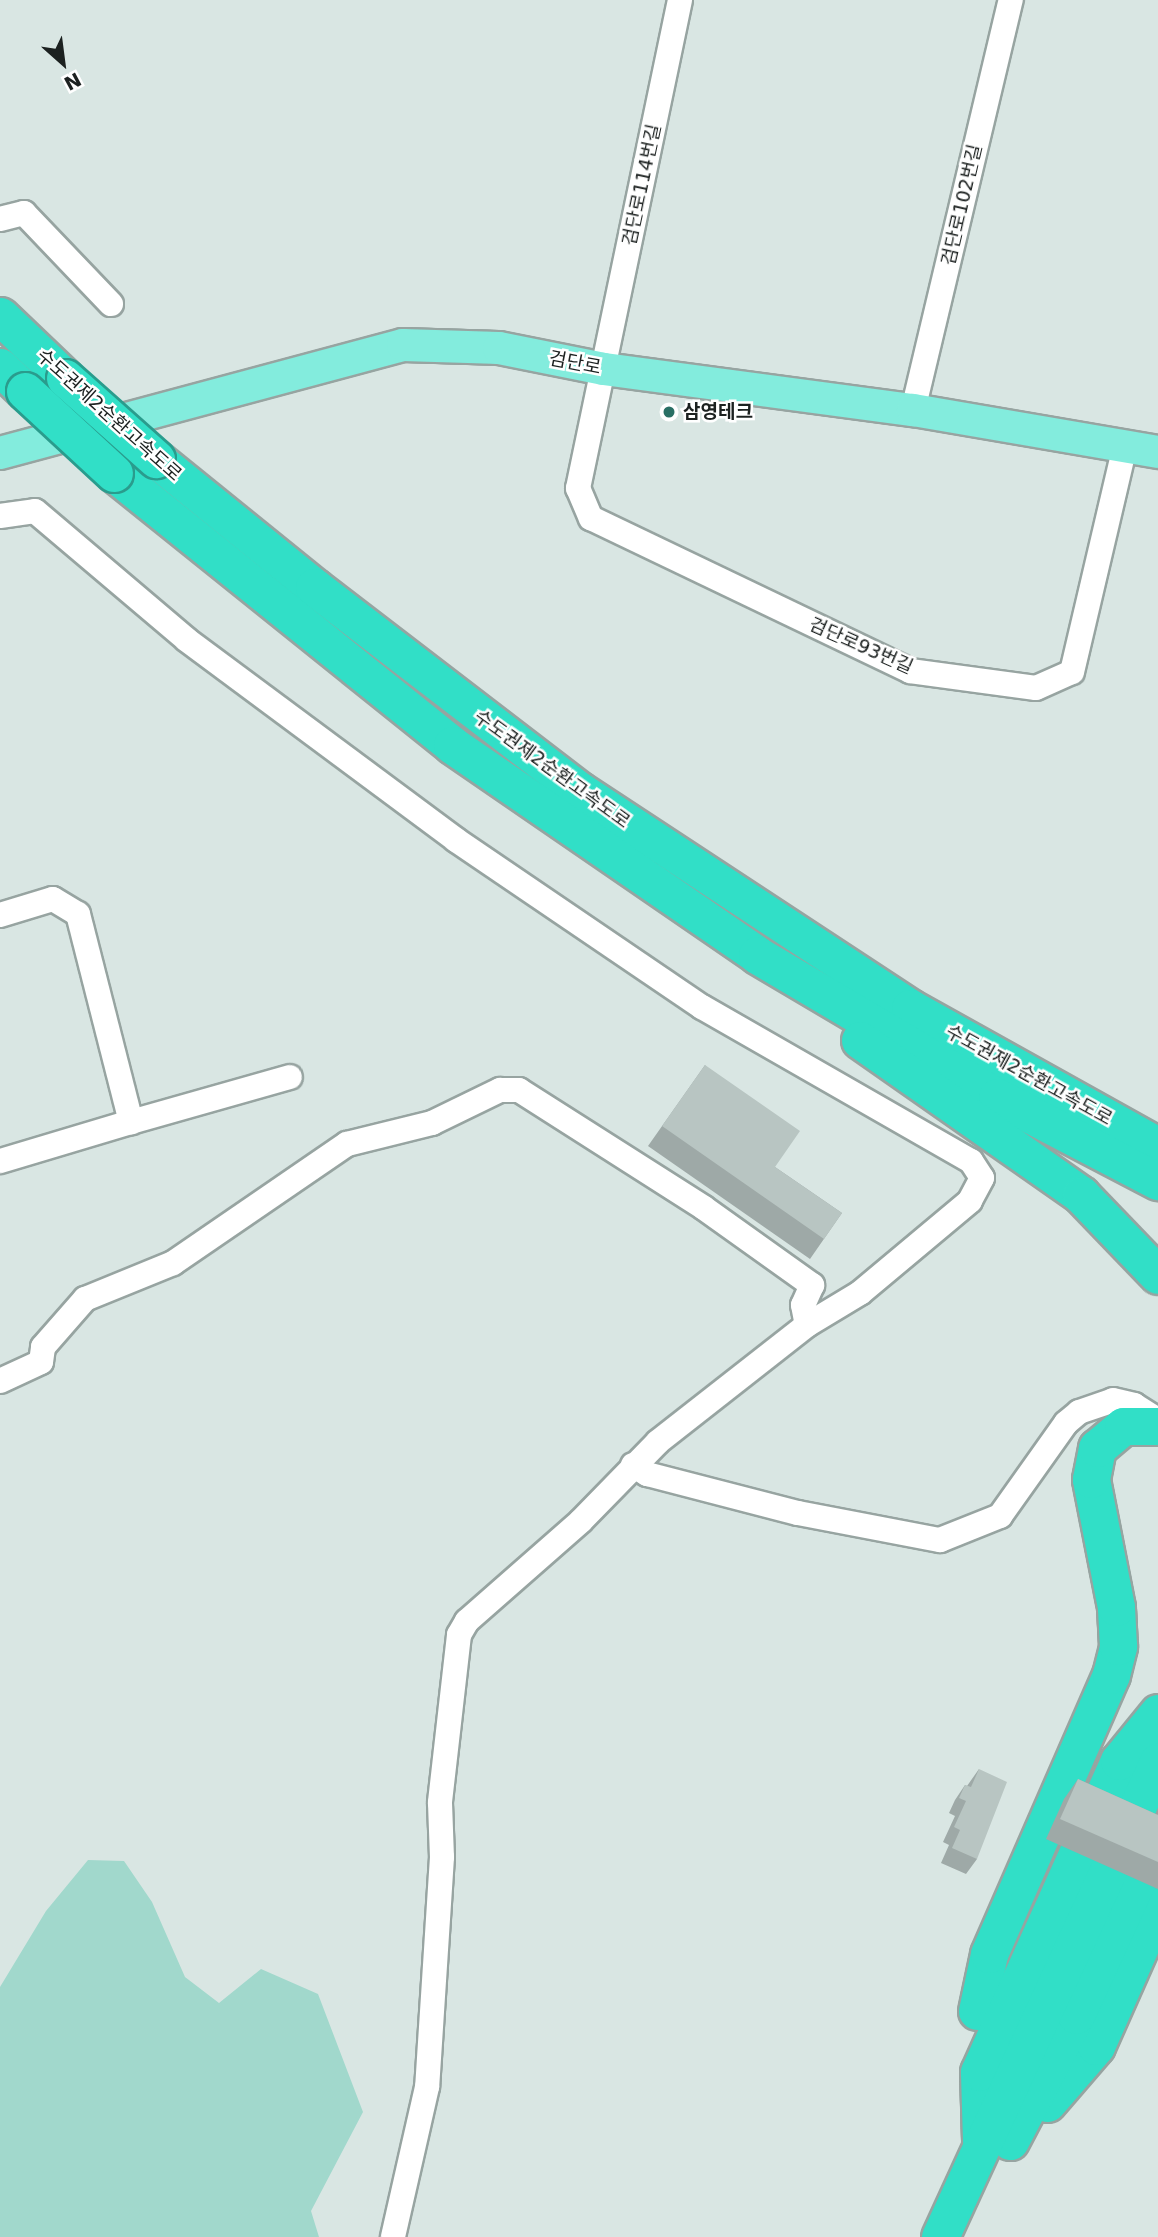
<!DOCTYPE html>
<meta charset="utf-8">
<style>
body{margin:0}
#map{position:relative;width:1158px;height:2237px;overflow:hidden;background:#d9e6e3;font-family:"DejaVu Sans","Noto Sans KR",sans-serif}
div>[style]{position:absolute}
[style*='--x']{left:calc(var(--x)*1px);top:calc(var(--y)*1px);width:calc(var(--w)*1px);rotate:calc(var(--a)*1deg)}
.green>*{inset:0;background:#a1d8cc}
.roads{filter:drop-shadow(2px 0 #97a4a1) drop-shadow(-2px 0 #97a4a1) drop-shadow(0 2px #97a4a1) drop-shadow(0 -2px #97a4a1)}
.minor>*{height:24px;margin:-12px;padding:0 12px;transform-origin:12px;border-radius:12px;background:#fff}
.major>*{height:32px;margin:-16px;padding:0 16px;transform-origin:16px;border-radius:16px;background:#83ecdd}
.highway>*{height:37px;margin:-18.5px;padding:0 18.5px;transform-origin:18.5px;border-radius:18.5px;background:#31dfc7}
.bridges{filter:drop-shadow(2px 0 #2a9c8d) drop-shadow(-2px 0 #2a9c8d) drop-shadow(0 2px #2a9c8d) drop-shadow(0 -2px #2a9c8d)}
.highway-bridge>*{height:37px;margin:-18.5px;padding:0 18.5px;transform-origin:18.5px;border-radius:18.5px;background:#31dfc7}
.wall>*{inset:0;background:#9ea9a7}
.building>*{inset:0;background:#b8c5c2}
.dots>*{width:19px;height:19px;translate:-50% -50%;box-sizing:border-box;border:4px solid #fff;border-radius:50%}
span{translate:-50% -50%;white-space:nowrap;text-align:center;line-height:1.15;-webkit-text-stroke:5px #fff;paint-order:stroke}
.street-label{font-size:19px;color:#1c2120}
.poi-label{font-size:19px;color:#1c2120;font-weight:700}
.left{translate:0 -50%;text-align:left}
.north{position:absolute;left:28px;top:28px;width:70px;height:70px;-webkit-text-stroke:5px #fff;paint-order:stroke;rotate:152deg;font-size:19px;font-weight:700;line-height:28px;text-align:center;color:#1c2120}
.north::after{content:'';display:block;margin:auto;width:24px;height:32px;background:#1c2120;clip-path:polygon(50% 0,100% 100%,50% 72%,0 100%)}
</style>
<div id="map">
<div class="green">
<i style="clip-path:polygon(88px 1860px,124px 1861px,152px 1902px,185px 1977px,219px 2003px,261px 1969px,318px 1994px,363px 2112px,311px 2211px,319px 2237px,0 2237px,0 1987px,46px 1911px)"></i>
</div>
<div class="roads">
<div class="minor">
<i style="--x:680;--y:0;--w:499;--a:101.8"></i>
<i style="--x:578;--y:488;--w:33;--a:67"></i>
<i style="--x:591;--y:518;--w:354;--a:25.6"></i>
<i style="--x:910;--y:671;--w:127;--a:7.7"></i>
<i style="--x:1036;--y:688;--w:39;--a:-24"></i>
<i style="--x:1072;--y:672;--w:232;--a:-76.8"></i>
<i style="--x:0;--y:219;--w:25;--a:-14"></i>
<i style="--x:24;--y:213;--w:126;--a:46.3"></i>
<i style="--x:913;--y:410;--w:422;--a:-76.6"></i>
<i style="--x:0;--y:516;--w:35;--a:-8"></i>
<i style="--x:35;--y:511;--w:199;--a:40.3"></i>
<i style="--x:187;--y:640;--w:335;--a:36.6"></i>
<i style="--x:456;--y:840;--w:297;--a:34.2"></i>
<i style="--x:702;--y:1007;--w:310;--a:29.8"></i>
<i style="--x:971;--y:1161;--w:20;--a:57"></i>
<i style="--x:982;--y:1178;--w:26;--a:118"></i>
<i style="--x:970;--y:1201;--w:143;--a:140.1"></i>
<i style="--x:860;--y:1293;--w:62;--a:148.9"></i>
<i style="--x:807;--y:1325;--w:189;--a:141.9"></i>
<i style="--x:658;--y:1442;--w:110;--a:134.3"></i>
<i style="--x:581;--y:1521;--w:152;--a:138.7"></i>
<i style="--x:467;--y:1621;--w:16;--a:120"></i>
<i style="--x:459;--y:1635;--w:169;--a:96.5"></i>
<i style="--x:440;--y:1803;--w:54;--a:87.9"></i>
<i style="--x:442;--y:1857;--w:230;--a:93.7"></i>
<i style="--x:427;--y:2087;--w:154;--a:102.8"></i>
<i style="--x:0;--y:915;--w:55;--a:-16.8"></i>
<i style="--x:53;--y:899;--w:29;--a:31"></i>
<i style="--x:78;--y:914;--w:215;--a:75.7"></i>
<i style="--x:131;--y:1122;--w:137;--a:163.4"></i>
<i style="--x:131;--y:1122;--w:165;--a:-15.8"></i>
<i style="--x:0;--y:1381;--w:45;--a:-24.9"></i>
<i style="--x:41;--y:1362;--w:15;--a:-82"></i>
<i style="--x:43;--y:1347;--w:64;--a:-48.8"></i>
<i style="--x:85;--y:1299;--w:95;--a:-22.2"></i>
<i style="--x:173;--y:1263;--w:211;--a:-34.4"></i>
<i style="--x:347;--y:1144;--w:88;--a:-13.9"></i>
<i style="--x:432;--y:1123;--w:76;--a:-25.9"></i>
<i style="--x:500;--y:1090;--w:19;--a:0"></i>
<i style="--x:519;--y:1090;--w:219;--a:32.5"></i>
<i style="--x:704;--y:1208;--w:133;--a:35.5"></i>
<i style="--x:812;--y:1285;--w:22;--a:114"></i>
<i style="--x:803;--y:1305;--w:20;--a:79"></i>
<i style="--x:633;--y:1465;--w:17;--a:33"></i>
<i style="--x:647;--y:1474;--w:156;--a:14.5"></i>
<i style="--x:798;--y:1513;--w:145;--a:10.8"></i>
<i style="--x:940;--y:1540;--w:65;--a:-21.8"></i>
<i style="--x:1000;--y:1516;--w:114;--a:-54.6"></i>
<i style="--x:1066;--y:1423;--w:17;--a:-40"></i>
<i style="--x:1079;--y:1412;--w:36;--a:-19"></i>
<i style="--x:1113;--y:1400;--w:22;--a:13"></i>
<i style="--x:1134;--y:1405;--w:28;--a:32"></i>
</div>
<div class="major">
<i style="--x:0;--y:453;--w:417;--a:-15"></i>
<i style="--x:403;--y:345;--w:96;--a:1.8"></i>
<i style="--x:499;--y:348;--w:107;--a:11.3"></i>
<i style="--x:604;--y:369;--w:312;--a:7.6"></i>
<i style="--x:913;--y:410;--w:249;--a:9.7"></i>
</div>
<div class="highway">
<i style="--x:0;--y:316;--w:90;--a:43.6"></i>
<i style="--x:0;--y:367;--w:35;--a:44"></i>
<i style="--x:156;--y:459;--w:203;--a:39"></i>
<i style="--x:314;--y:587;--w:335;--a:37.5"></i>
<i style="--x:580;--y:791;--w:395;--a:33.3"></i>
<i style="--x:910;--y:1008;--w:284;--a:29.1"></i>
<i style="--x:114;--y:473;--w:434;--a:38.8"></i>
<i style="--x:452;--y:745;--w:370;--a:34.5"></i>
<i style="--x:757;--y:955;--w:279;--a:30.6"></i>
<i style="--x:997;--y:1097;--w:182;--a:27.6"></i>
<i style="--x:860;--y:1040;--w:270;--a:35"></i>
<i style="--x:1081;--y:1195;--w:111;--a:46.1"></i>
<i style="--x:977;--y:2011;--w:58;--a:-78.1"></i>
<i style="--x:989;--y:1954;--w:305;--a:-66.4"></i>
<i style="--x:1111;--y:1675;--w:30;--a:-76"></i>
<i style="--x:1118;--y:1646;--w:39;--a:-93"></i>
<i style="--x:1116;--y:1607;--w:130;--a:-101.1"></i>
<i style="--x:1091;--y:1479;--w:32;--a:-79"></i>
<i style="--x:1097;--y:1448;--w:34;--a:-40"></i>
<i style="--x:1123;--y:1426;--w:35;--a:0"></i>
<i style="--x:1047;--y:2103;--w:75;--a:-49.3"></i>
<i style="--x:1096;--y:2046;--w:153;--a:-66.1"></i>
<i style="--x:981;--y:2140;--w:68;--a:-91.7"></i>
<i style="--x:979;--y:2072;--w:341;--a:-65.8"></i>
<i style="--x:1119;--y:1761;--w:62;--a:-50.9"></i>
<i style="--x:1010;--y:2141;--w:142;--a:-62.4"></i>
<i style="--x:1076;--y:2015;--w:198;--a:-65.5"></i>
<i style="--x:940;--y:2237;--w:523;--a:-65.35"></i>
</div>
</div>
<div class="bridges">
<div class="highway-bridge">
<i style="--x:65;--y:378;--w:122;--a:41.7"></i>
<i style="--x:25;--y:391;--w:121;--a:42.7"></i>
</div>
</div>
<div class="wall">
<i style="clip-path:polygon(705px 1065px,775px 1167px,842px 1213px,810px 1259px,648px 1146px)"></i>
<i style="clip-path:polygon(979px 1769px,977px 1859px,966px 1874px,941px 1863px,949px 1845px,943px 1842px,955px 1816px,949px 1813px,955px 1800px,965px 1785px,967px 1786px)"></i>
<i style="clip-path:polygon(1078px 1779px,1158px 1815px,1158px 1889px,1046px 1839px,1064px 1799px)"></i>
</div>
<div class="building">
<i style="clip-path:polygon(705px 1065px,800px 1131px,775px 1167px,842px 1213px,824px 1239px,662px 1126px)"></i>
<i style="clip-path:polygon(979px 1769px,1007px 1782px,977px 1859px,952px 1848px,960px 1830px,954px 1827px,966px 1801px,959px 1798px,965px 1785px,971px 1787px)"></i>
<i style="clip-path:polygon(1078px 1779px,1158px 1815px,1158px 1862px,1060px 1819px)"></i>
</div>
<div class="dots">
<i style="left:669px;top:412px;background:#296f64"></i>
</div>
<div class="street-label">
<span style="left:642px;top:185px;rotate:-78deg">검단로114번길</span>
<span style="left:962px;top:205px;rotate:-77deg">검단로102번길</span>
<span style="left:575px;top:363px;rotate:11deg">검단로</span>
<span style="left:109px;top:415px;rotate:42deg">수도권제2순환고속도로</span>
<span style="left:861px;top:646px;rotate:24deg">검단로93번길</span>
<span style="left:552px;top:769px;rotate:36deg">수도권제2순환고속도로</span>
<span style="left:1029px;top:1075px;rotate:29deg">수도권제2순환고속도로</span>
</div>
<div class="poi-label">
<span class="left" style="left:683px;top:412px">삼영테크</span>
</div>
<div class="north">N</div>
</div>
